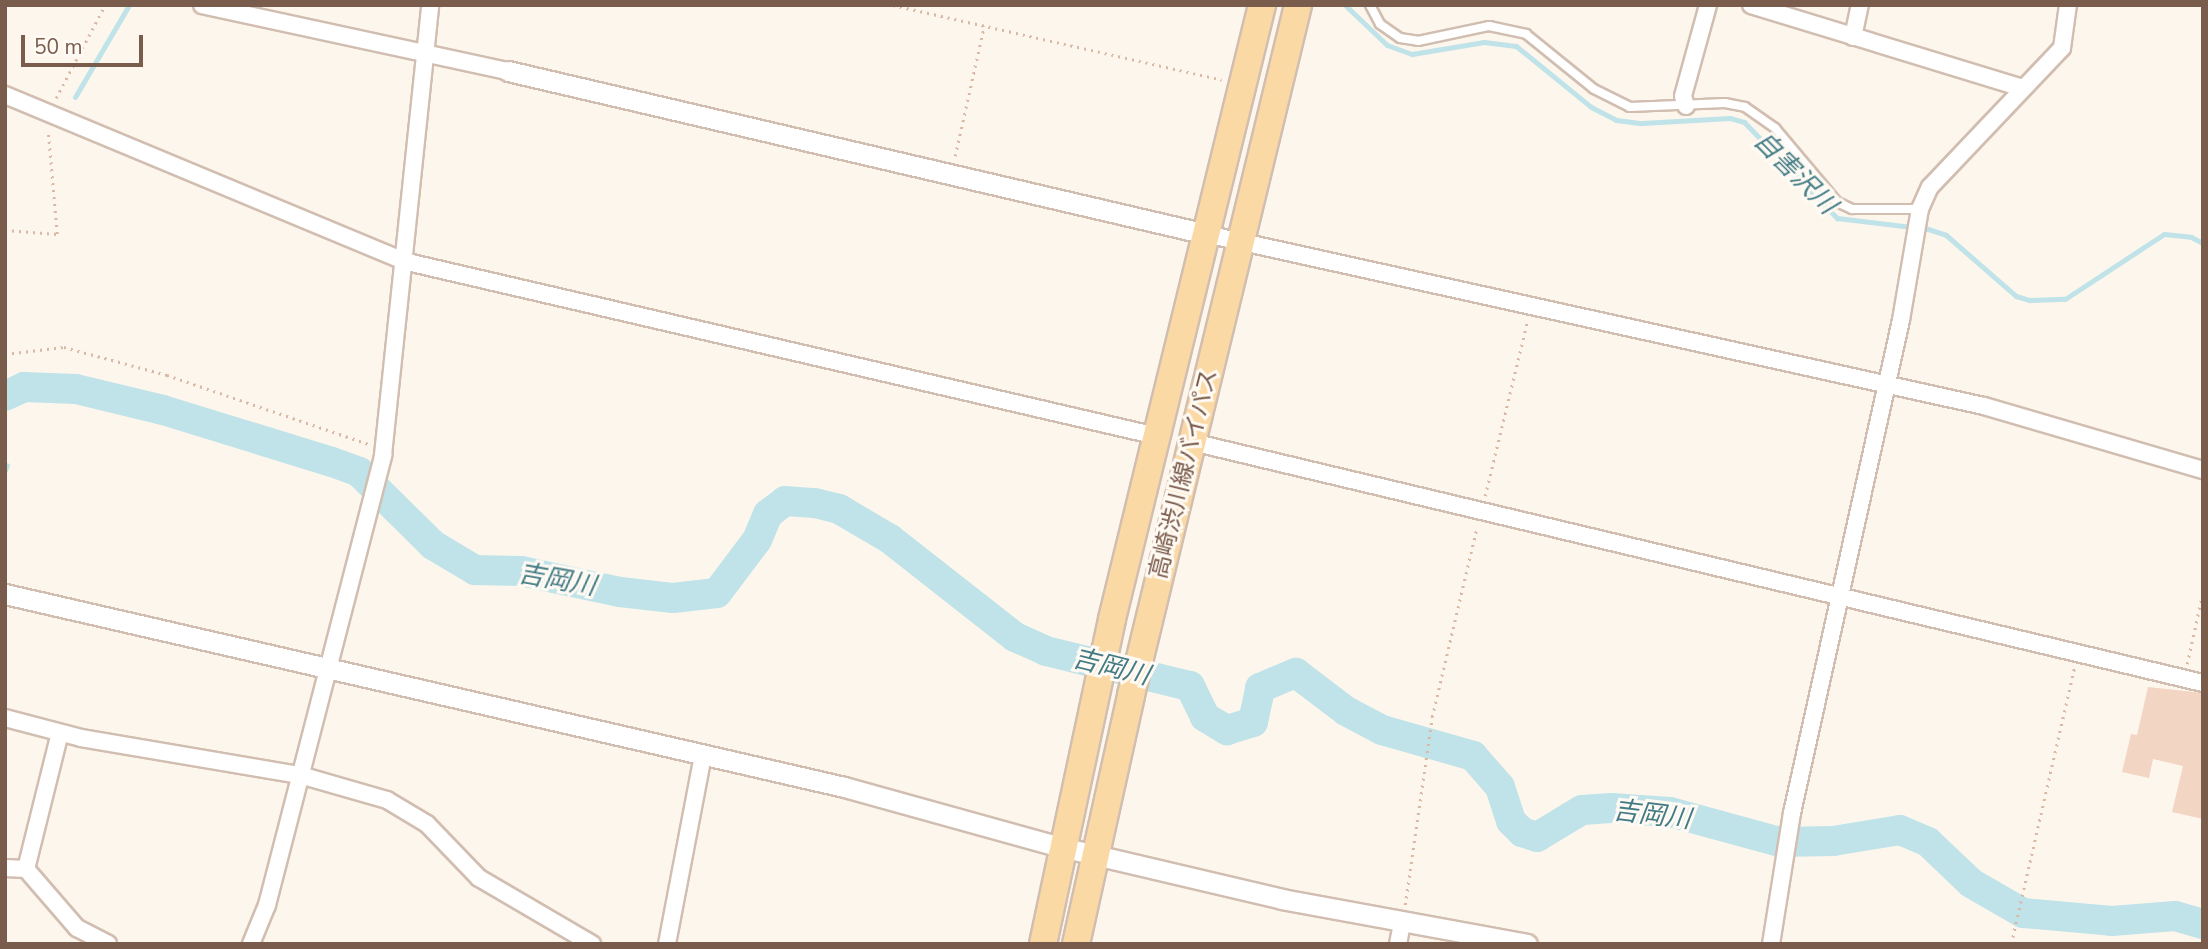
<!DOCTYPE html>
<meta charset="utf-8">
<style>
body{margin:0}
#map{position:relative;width:2208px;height:949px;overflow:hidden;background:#fdf6ec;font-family:"Nunito Sans","Noto Sans JP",sans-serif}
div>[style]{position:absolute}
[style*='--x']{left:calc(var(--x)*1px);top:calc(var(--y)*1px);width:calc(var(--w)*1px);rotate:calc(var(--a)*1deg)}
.stream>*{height:5px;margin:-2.5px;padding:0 2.5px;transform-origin:2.5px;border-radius:2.5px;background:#bfe3e8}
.river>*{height:30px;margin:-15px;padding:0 15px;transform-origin:15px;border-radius:15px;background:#bfe3e8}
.building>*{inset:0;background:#f3d5c3}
.path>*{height:2.5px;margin-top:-1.25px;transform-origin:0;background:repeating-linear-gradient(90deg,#d9b8a5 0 2px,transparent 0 7px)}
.roads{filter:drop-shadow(2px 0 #d1beb0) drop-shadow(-2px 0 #d1beb0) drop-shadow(0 2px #d1beb0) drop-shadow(0 -2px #d1beb0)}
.service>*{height:8px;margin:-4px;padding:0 4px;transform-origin:4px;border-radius:4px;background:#fff}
.minor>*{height:16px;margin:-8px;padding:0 8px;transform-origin:8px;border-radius:8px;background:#fff}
.tertiary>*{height:19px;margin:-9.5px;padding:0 9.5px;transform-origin:9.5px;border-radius:9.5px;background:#fff}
.primary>*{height:26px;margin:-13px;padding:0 13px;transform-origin:13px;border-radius:13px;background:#fbd9a5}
span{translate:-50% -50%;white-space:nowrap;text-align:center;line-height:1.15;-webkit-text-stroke:6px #fffaf3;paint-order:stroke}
.street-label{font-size:24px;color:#7a5c4d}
.water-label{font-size:26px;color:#437c86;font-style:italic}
.frame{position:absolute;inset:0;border:7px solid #7a5c4d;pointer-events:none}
.scale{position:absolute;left:21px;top:35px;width:122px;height:32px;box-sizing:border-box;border:4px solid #7a5c4d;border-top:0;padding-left:9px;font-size:21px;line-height:24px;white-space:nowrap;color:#7a5c4d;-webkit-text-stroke:5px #fffaf3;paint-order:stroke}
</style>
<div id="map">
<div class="stream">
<i style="--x:1345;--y:5;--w:58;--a:43.6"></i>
<i style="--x:1387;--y:45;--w:27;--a:20"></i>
<i style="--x:1412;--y:54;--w:73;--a:-9.5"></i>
<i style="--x:1484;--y:42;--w:32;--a:7"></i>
<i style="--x:1516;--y:46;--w:97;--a:39.1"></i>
<i style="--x:1591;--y:107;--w:28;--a:27"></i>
<i style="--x:1616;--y:120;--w:26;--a:7"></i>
<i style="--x:1642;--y:123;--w:88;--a:-3.3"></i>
<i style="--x:1730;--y:118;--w:15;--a:16"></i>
<i style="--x:1744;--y:122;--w:134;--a:45.9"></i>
<i style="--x:1837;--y:218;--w:92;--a:6.9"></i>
<i style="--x:1928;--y:229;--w:19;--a:18"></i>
<i style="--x:1946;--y:235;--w:93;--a:41.1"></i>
<i style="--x:2016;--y:296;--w:14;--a:17"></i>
<i style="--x:2029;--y:300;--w:36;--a:-2"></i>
<i style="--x:2065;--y:299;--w:118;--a:-33.3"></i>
<i style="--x:2164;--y:234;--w:27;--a:6"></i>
<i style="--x:2191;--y:237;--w:13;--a:27"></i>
<i style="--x:75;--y:97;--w:107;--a:-59.6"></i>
<i style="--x:5;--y:470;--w:5;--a:-68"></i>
</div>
<div class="river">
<i style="--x:5;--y:396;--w:21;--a:-25"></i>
<i style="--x:24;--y:387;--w:52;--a:2.2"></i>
<i style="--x:76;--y:389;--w:89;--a:13.6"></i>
<i style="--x:163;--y:410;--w:177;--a:17.1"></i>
<i style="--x:332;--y:462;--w:29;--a:20"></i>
<i style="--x:359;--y:472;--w:104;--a:44.6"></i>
<i style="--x:433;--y:545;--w:49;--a:30.8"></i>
<i style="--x:475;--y:570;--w:46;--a:1.2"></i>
<i style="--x:521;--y:571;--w:101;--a:12"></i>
<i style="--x:620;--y:592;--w:53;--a:6.5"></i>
<i style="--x:673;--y:598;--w:44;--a:-6.5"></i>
<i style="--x:717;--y:593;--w:66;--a:-53"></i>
<i style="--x:757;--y:540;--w:28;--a:-67"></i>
<i style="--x:768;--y:514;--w:21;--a:-37"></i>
<i style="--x:785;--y:501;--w:30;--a:4"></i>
<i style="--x:815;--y:503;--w:25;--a:14"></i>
<i style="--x:839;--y:509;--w:59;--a:30.5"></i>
<i style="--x:890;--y:539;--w:159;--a:38.1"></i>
<i style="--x:1015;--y:637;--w:34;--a:24"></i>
<i style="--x:1046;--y:651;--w:148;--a:13.7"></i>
<i style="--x:1190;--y:686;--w:34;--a:64"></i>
<i style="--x:1205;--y:717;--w:26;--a:31"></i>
<i style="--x:1227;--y:730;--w:27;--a:-17"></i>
<i style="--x:1253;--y:722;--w:35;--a:-78"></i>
<i style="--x:1260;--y:688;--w:39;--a:-23"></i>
<i style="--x:1296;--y:673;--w:63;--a:37.2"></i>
<i style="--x:1346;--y:711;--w:41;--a:27.8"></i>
<i style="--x:1382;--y:730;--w:95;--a:15.9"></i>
<i style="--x:1473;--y:756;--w:41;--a:48.9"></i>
<i style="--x:1500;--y:787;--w:36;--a:72"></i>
<i style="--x:1511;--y:821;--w:16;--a:45"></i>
<i style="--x:1522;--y:832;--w:16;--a:18"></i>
<i style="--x:1537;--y:837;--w:52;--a:-31"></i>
<i style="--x:1582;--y:810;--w:29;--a:-4"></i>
<i style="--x:1611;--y:808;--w:59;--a:3.9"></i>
<i style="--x:1670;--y:812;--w:114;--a:15.3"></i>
<i style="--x:1780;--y:842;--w:53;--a:-1.1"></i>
<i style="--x:1833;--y:841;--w:68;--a:-9.3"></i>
<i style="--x:1900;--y:830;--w:30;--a:23"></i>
<i style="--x:1928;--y:842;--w:59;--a:43.6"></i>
<i style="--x:1971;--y:883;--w:60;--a:30"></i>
<i style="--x:2023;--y:913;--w:89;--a:5.1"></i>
<i style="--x:2112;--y:921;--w:63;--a:-4.5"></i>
<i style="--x:2175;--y:916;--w:29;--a:16"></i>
</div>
<div class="building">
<i style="clip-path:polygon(2148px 687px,2203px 693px,2203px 819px,2172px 812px,2183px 766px,2153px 759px,2149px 778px,2122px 772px,2131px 734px,2137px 735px)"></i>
</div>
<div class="path">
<i style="--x:893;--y:5;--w:337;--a:12.8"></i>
<i style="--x:56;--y:98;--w:105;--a:-62.2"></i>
<i style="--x:955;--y:156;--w:133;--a:-77.4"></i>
<i style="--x:5;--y:230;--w:52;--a:4.4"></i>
<i style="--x:57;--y:234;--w:103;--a:-95"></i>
<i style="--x:5;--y:354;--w:59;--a:-6.8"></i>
<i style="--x:64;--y:347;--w:107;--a:15.2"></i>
<i style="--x:167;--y:375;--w:213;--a:18.9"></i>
<i style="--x:1485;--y:496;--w:179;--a:-76.4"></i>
<i style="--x:2187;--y:664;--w:75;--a:-77.6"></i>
<i style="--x:1405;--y:905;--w:190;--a:-81.8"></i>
<i style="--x:1432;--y:717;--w:195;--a:-76.7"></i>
<i style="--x:2011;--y:944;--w:283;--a:-77.1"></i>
</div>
<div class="roads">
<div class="service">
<i style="--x:1370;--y:5;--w:21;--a:62"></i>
<i style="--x:1380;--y:24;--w:24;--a:35"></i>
<i style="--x:1400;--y:38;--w:18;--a:9"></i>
<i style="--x:1418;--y:41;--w:73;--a:-11.9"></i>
<i style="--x:1489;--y:26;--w:38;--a:12"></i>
<i style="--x:1526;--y:34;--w:87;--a:39"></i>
<i style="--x:1594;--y:89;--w:40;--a:26.6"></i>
<i style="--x:1630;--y:107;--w:95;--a:-2.4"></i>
<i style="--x:1725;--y:103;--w:20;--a:11"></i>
<i style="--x:1745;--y:107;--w:37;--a:35"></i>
<i style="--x:1775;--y:128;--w:97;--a:50"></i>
<i style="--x:1837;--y:202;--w:17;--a:25"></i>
<i style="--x:1852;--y:209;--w:68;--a:0"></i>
</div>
<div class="minor">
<i style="--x:202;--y:5;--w:313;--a:12.2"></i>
<i style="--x:1751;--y:5;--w:283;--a:17"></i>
<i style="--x:1853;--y:37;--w:33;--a:-78"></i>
<i style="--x:5;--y:95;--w:431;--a:22.6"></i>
<i style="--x:403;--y:261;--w:774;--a:13.07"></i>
<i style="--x:1686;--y:106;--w:10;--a:-107"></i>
<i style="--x:1683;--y:96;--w:94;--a:-74.6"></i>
<i style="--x:1206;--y:234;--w:797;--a:12.47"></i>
<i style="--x:1984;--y:406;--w:228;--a:16.3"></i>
<i style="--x:1192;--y:442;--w:1039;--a:13.41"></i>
<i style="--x:5;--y:718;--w:79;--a:14.7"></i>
<i style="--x:81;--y:738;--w:222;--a:9.6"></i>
<i style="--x:300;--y:775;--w:91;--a:16"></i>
<i style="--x:387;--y:800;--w:47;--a:31"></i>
<i style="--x:427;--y:824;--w:75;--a:46.1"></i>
<i style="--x:479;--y:878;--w:131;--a:30.3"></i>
<i style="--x:5;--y:868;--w:21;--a:3"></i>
<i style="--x:26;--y:869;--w:78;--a:49.2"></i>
<i style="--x:77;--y:928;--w:35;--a:27"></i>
<i style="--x:26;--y:869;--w:140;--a:-76"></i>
<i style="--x:251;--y:944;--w:42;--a:-67.7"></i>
<i style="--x:267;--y:905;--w:465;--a:-75.5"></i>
<i style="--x:383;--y:455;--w:452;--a:-84"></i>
<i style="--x:667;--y:944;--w:192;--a:-79.2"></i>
<i style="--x:1398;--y:944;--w:21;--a:-79"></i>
<i style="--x:1771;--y:944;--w:133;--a:-80.9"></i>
<i style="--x:1792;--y:813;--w:505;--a:-77.53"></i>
<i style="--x:1901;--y:320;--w:113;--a:-80.3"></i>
<i style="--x:1920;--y:209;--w:24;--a:-66"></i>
<i style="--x:1930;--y:187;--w:192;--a:-46.5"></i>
<i style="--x:2062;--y:48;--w:43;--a:-82.1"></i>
</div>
<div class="tertiary">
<i style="--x:508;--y:71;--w:717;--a:13.14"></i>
<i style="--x:5;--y:594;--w:861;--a:12.95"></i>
<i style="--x:844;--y:787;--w:225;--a:15.5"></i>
<i style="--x:1061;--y:847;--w:227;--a:13.2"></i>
<i style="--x:1282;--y:899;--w:249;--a:10.4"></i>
</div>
<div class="primary">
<i style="--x:1043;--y:944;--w:332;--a:-78"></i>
<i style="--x:1112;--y:619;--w:632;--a:-76.27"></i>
<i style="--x:1076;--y:944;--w:255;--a:-77.5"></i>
<i style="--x:1131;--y:695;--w:710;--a:-76.39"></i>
</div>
</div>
<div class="street-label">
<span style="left:1184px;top:474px;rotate:-76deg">高崎渋川線バイパス</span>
</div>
<div class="water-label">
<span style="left:1795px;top:173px;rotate:45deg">自害沢川</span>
<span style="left:557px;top:580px;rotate:10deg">吉岡川</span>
<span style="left:1111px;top:667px;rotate:14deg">吉岡川</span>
<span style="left:1652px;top:815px;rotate:7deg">吉岡川</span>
</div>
<div class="frame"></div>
<div class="scale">50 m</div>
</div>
